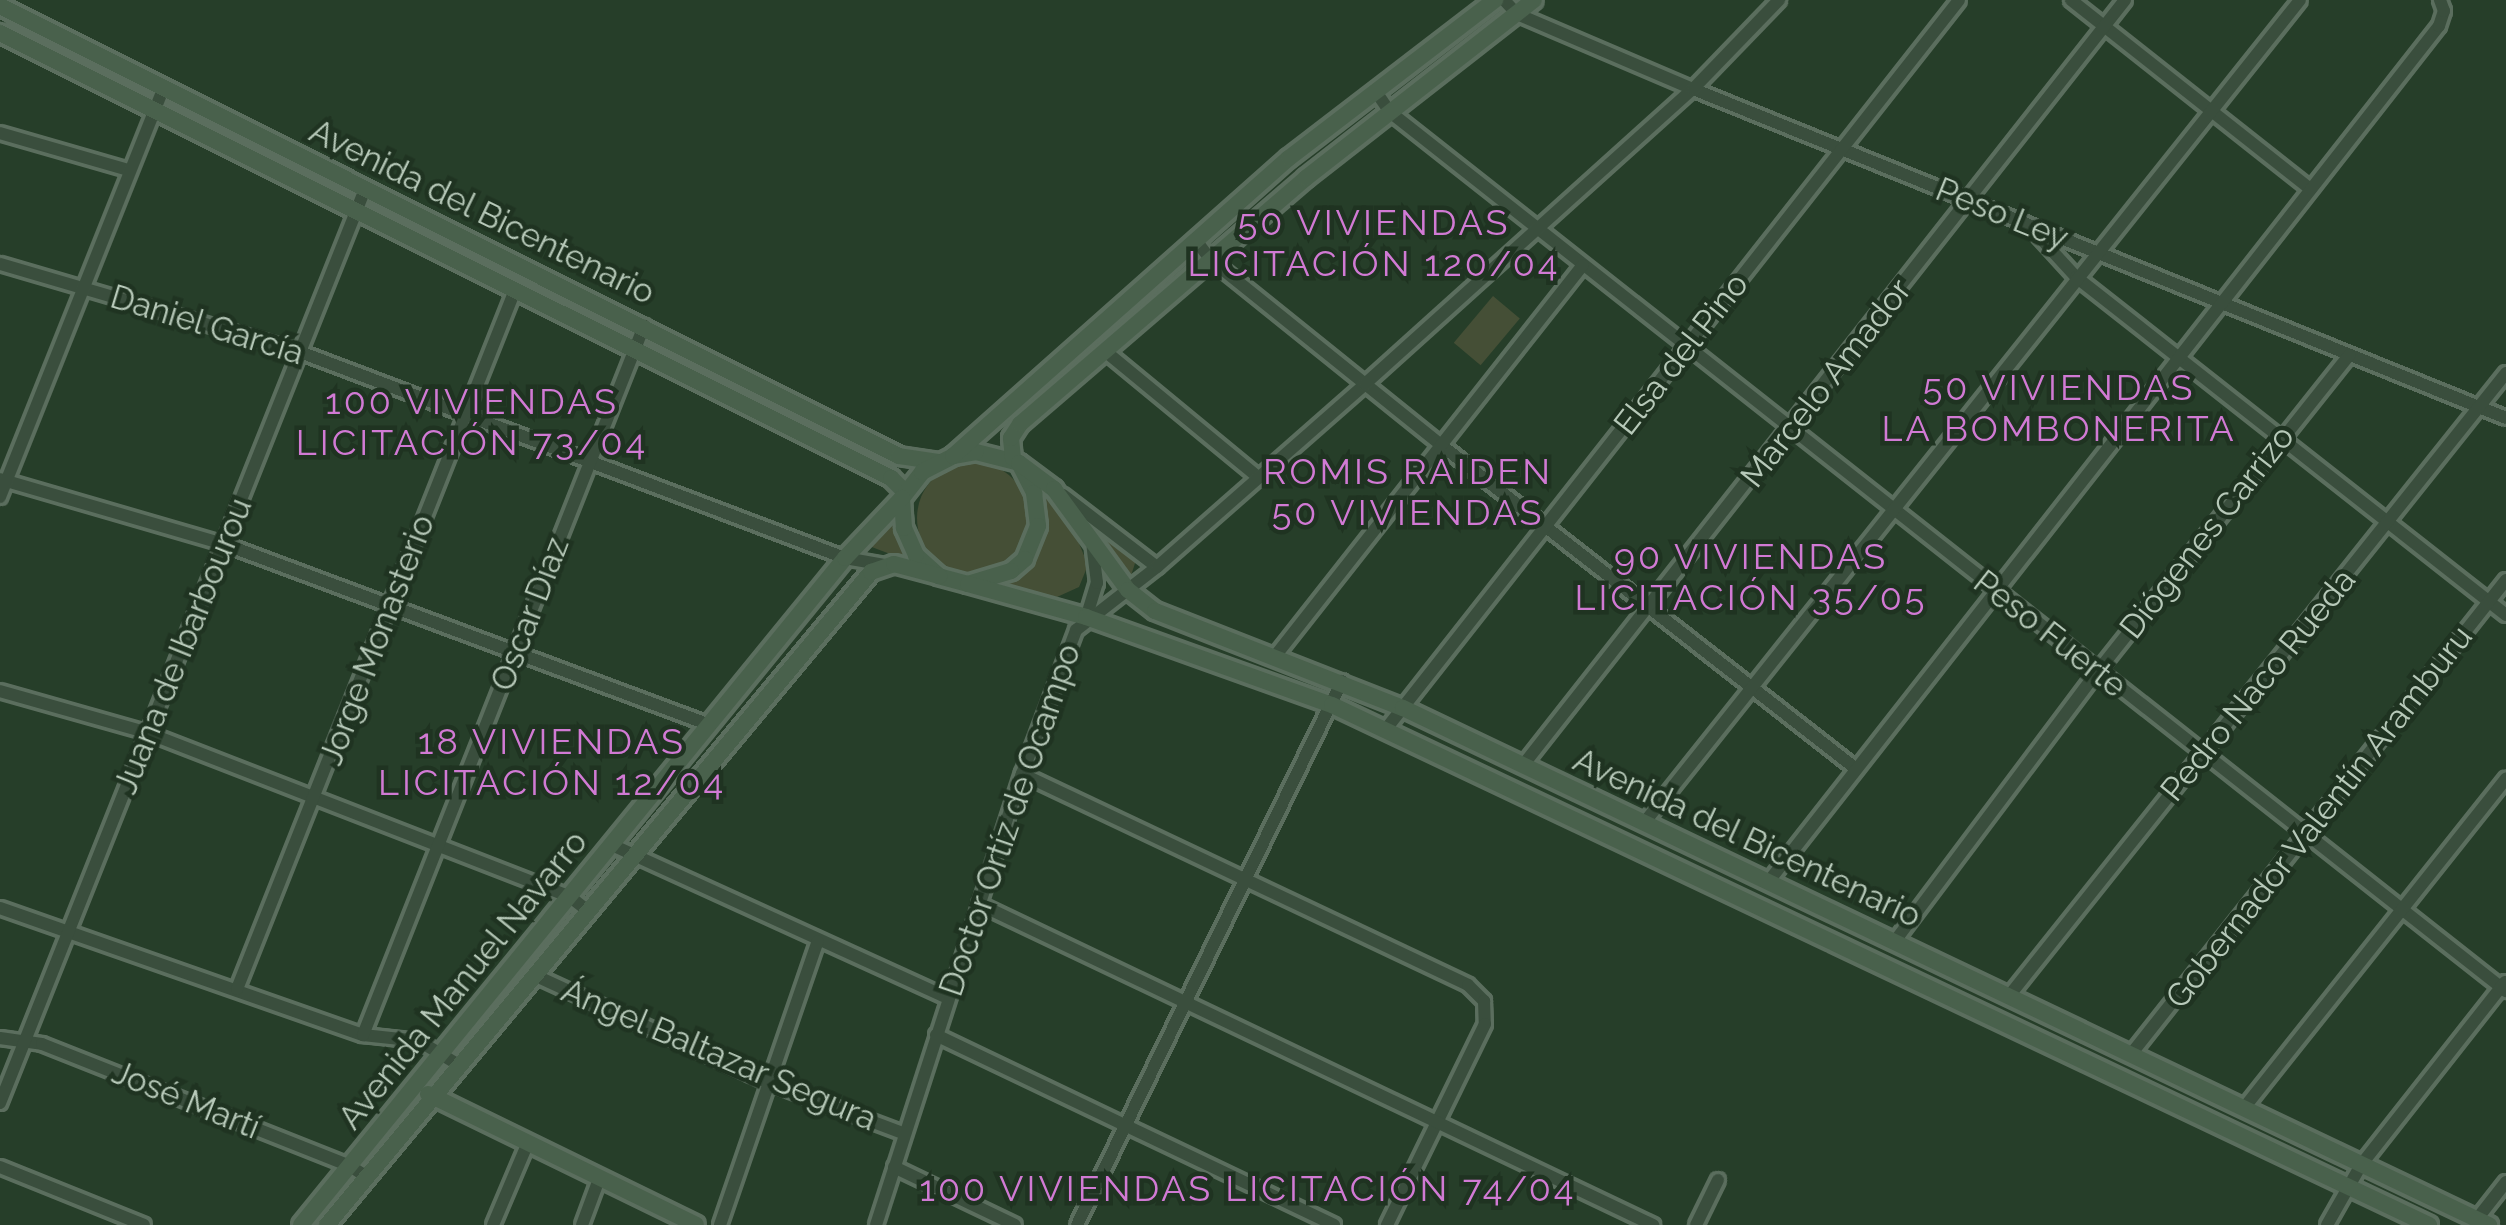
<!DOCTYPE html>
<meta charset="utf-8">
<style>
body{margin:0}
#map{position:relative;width:2506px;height:1225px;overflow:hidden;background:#263e29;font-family:Raleway,sans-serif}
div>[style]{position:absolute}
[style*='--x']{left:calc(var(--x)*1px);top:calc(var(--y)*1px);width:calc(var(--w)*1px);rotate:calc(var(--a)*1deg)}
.green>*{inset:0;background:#454f36;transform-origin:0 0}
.round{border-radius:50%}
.roads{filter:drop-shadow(3px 0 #5b6e5e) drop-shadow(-3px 0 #5b6e5e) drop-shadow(0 3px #5b6e5e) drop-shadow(0 -3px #5b6e5e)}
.street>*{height:12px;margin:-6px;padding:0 6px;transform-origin:6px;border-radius:6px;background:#3a4e3d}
.secondary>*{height:16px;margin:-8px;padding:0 8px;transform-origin:8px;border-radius:8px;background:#49614c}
span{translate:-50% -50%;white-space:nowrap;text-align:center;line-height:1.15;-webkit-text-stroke:9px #1f3321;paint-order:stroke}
.street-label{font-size:33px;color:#b7c9b9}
.neighbourhood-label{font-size:36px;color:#d17ad4;letter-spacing:3px}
</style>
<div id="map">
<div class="green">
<i style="left:1493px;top:296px;width:35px;height:61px;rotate:40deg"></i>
<i class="round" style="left:917px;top:462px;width:112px;height:112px"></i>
<i style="clip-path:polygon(1043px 493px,1071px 524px,1088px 565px,1079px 587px,1057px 597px,999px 585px,1037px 557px,1045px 530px)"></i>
<i style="clip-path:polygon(892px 518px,910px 557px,906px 560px,869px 546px)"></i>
<i style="clip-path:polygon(1087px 520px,1136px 560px,1130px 579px)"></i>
</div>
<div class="roads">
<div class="street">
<i style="--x:1504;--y:0;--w:19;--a:47"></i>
<i style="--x:1517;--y:14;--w:191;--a:23.1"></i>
<i style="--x:1693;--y:89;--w:877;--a:22.03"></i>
<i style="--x:2071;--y:0;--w:305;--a:38.3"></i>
<i style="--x:1375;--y:90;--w:27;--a:56"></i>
<i style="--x:1390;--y:112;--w:1421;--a:38.23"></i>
<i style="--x:0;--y:133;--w:133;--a:16.1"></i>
<i style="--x:2033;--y:230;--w:64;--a:47.5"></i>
<i style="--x:2076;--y:277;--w:547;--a:38.17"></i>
<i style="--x:1195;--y:239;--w:26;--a:53"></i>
<i style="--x:1211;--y:260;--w:295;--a:38.8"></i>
<i style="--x:1441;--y:445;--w:525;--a:37.96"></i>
<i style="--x:0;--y:264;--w:313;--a:16.3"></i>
<i style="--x:300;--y:352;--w:583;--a:20.71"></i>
<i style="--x:845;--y:558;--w:41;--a:9.9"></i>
<i style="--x:1105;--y:351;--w:198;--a:39.5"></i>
<i style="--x:0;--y:479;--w:233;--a:16.2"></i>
<i style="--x:224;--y:544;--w:519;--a:20.43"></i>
<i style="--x:1063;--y:495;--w:118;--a:37.5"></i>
<i style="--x:0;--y:497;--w:442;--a:-68.2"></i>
<i style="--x:1087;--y:615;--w:34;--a:-73"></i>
<i style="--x:1097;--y:583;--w:35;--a:-97"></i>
<i style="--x:1276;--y:655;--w:496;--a:-51.8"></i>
<i style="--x:0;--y:691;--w:154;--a:15.8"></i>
<i style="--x:148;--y:733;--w:451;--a:21.2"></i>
<i style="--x:569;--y:896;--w:23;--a:38"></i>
<i style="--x:1386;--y:729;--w:927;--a:-51.83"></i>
<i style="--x:1524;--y:764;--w:972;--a:-51.81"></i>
<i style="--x:1022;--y:774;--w:493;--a:25.3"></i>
<i style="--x:1468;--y:985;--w:23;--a:45"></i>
<i style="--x:1484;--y:1001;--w:23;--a:88"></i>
<i style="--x:1485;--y:1024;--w:224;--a:116"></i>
<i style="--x:1644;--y:823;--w:1052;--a:-51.44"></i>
<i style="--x:612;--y:845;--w:369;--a:24.5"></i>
<i style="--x:1769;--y:881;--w:1086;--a:-51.92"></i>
<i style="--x:2439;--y:26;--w:16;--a:-72"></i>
<i style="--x:2444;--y:11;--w:12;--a:-110"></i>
<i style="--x:979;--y:904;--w:747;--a:25.47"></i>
<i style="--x:0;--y:908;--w:385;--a:19.3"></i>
<i style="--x:363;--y:1035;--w:56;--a:6.1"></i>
<i style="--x:419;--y:1041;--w:47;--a:31"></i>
<i style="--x:1895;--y:941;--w:338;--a:-53.1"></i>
<i style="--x:2098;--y:671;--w:404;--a:-51.5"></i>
<i style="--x:534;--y:975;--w:256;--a:24.7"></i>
<i style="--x:767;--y:1082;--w:147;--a:20.6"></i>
<i style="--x:237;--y:989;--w:752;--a:-68.31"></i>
<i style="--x:2009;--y:996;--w:797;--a:-51.42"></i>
<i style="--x:363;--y:1035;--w:763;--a:-68.38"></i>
<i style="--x:936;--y:1035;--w:441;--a:25.5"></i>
<i style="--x:0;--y:1038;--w:42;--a:8.1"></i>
<i style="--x:42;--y:1044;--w:331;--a:21.6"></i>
<i style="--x:350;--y:1166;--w:20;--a:33"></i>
<i style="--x:2132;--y:1053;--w:603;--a:-51.67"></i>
<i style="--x:0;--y:1103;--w:984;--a:-68.23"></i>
<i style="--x:2244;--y:1108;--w:421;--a:-51.5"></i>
<i style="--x:0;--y:1167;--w:155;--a:21.9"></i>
<i style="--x:894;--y:1167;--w:134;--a:25.6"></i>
<i style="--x:2477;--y:1219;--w:47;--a:-51.9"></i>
<i style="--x:493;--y:1225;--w:87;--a:-67"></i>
<i style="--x:582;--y:1225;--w:49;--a:-69.7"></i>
<i style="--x:720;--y:1225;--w:300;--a:-71"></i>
<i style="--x:876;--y:1225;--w:474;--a:-72.1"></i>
<i style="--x:1022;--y:774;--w:154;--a:-69.4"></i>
<i style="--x:1076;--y:630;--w:103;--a:-37.9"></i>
<i style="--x:1157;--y:567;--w:277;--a:-41.3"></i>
<i style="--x:1365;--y:384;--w:441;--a:-42"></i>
<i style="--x:1693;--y:89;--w:124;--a:-46"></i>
<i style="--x:1077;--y:1225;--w:605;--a:-64.03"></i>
<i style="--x:1696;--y:1225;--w:50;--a:-63.9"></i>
<i style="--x:2327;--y:1225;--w:69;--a:-60.5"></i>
<i style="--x:2361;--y:1165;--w:233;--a:-51.8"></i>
</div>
<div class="secondary">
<i style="--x:0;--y:6;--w:1005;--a:26.59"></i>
<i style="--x:899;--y:456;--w:40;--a:8.5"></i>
<i style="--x:0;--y:33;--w:996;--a:26.54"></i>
<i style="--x:891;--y:478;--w:18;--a:45"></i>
<i style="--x:976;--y:452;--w:44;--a:14.3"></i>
<i style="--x:1019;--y:463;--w:34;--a:63"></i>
<i style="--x:1034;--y:493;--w:33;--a:83"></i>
<i style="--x:1038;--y:526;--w:35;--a:112"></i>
<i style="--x:1025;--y:559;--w:18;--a:139"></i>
<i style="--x:1011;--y:571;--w:45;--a:163.2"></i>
<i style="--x:968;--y:584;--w:30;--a:-165"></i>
<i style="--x:939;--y:576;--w:31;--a:-138"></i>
<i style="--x:916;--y:555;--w:30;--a:-114"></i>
<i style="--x:904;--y:528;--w:30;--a:-94"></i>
<i style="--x:902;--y:498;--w:33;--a:-52"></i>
<i style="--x:922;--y:472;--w:35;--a:-27"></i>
<i style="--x:953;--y:456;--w:23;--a:-10"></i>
<i style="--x:953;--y:456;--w:449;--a:-41.6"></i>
<i style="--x:1289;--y:158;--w:260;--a:-37.5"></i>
<i style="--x:1013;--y:458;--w:20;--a:-96"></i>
<i style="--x:1011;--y:438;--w:17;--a:-57"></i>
<i style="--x:1020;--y:424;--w:377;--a:-40.7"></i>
<i style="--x:1306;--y:178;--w:289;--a:-38"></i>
<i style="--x:1019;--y:463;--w:44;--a:36.6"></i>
<i style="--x:1054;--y:489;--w:125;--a:53.8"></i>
<i style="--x:1128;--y:590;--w:34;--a:38"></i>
<i style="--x:1155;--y:611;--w:266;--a:21.4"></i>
<i style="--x:1403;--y:708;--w:1203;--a:25.46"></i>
<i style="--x:968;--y:584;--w:123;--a:15.6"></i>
<i style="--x:1086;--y:617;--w:261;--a:19.7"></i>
<i style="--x:1332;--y:705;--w:1214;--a:25.36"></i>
<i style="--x:428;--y:1094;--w:298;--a:26"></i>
<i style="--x:301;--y:1225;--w:861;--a:-50.8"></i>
<i style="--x:845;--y:558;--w:83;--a:-46.5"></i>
<i style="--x:327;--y:1225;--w:850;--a:-50.2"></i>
<i style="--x:871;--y:572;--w:24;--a:-19"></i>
<i style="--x:894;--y:564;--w:47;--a:14.9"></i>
</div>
</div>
<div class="street-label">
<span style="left:482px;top:212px;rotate:26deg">Avenida del Bicentenario</span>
<span style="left:2002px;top:214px;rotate:22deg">Peso Ley</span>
<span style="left:207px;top:325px;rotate:17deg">Daniel García</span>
<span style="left:1681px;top:354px;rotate:-52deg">Elsa del Pino</span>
<span style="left:1826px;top:383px;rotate:-52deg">Marcelo Amador</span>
<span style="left:2207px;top:532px;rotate:-52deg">Diógenes Carrizo</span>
<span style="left:530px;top:614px;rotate:-69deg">Oscar Díaz</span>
<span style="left:2050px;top:634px;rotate:38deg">Peso Fuerte</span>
<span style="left:377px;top:640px;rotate:-69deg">Jorge Monasterio</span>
<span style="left:183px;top:646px;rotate:-68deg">Juana de Ibarbourou</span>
<span style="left:2258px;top:685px;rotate:-51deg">Pedro Naco Rueda</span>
<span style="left:2319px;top:817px;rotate:-52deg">Gobernador Valentín Aramburu</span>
<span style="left:1010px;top:820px;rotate:-71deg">Doctor Ortíz de Ocampo</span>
<span style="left:1747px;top:838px;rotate:25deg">Avenida del Bicentenario</span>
<span style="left:463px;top:980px;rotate:-51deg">Avenida Manuel Navarro</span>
<span style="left:719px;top:1055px;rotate:23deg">Ángel Baltazar Segura</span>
<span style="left:186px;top:1100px;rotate:22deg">José Martí</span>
</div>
<div class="neighbourhood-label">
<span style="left:1374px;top:243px">50 VIVIENDAS<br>LICITACIÓN 120/04</span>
<span style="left:2059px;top:408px">50 VIVIENDAS<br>LA BOMBONERITA</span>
<span style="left:472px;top:422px">100 VIVIENDAS<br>LICITACIÓN 73/04</span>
<span style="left:1408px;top:492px">ROMIS RAIDEN<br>50 VIVIENDAS</span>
<span style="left:1751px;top:577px">90 VIVIENDAS<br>LICITACIÓN 35/05</span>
<span style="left:552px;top:762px">18 VIVIENDAS<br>LICITACIÓN 12/04</span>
<span style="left:1248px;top:1189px">100 VIVIENDAS LICITACIÓN 74/04</span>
</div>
</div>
